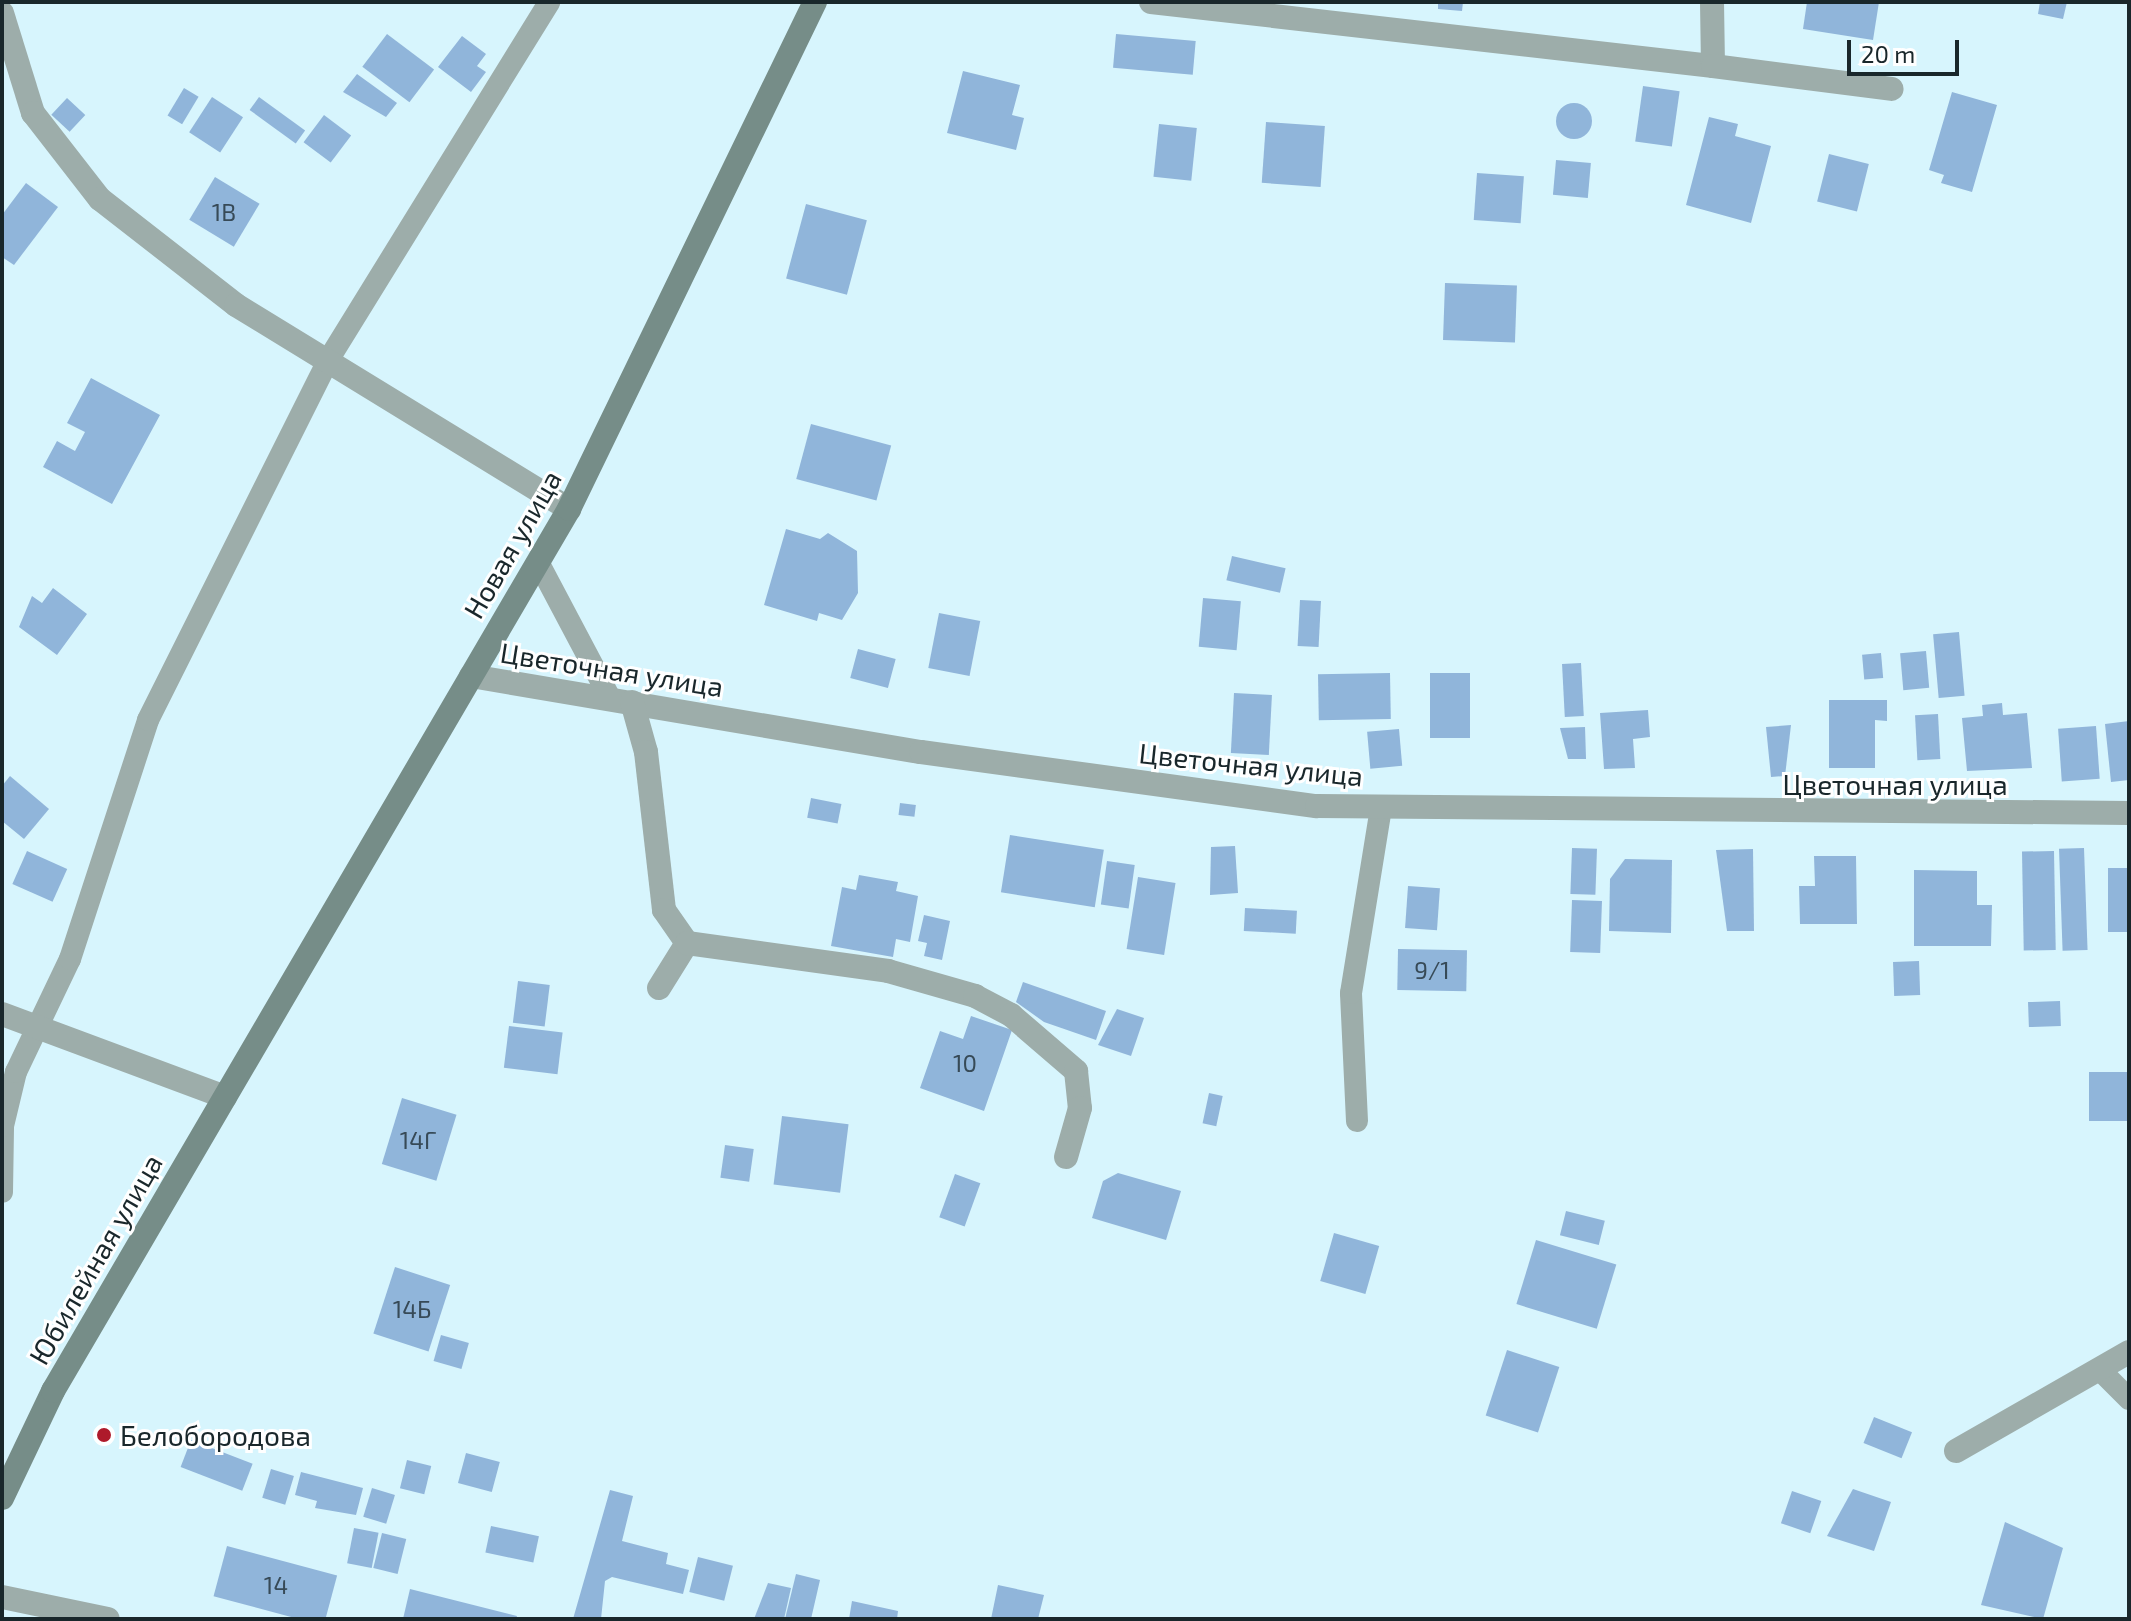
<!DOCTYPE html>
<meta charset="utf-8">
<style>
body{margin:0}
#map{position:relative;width:2131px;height:1621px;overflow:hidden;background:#d7f5fd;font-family:"Exo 2",sans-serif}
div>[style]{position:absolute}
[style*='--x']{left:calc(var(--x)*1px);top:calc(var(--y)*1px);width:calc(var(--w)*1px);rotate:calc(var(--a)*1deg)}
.building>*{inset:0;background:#90b5da;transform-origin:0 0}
.round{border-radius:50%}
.lane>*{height:22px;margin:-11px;padding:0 11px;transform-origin:11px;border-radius:11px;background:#9dadaa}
.street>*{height:24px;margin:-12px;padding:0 12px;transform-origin:12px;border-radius:12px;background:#9dadaa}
.secondary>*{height:24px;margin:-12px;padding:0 12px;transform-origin:12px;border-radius:12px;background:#768d88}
.dots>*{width:22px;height:22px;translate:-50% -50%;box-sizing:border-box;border:4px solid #fff;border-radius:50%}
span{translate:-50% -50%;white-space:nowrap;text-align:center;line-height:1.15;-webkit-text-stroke:6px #fff;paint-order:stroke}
.number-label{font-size:24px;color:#374a57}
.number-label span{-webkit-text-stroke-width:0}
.street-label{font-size:28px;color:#19272b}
.poi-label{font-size:28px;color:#19272b}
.left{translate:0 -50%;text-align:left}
.frame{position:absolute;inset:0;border:4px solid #19272b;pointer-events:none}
.scale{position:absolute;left:1847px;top:40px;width:112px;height:36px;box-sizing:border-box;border:4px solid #19272b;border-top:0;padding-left:10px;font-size:24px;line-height:28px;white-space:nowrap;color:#19272b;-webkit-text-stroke:6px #fff;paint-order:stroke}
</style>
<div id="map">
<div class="building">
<i style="clip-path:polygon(1438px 2px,1463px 2px,1462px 11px,1438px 9px)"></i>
<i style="clip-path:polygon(1807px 2px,1879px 2px,1873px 40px,1803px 29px)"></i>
<i style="clip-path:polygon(2040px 2px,2067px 2px,2063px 19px,2038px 14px)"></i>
<i style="left:387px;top:34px;width:59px;height:41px;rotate:37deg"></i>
<i style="left:1116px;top:34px;width:80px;height:34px;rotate:5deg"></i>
<i style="clip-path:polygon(462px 36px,486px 54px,477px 66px,486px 72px,471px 92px,438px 67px)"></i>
<i style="clip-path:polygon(963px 71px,1020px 85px,1012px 115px,1024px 118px,1016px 150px,947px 133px)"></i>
<i style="clip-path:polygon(357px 74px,397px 103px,386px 117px,343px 92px)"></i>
<i style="left:1643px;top:86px;width:37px;height:56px;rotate:8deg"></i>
<i style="left:184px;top:88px;width:17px;height:32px;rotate:31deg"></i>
<i style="clip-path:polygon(1952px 92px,1997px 105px,1972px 192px,1941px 183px,1944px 175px,1929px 170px)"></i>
<i style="left:212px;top:97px;width:37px;height:42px;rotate:33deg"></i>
<i style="left:259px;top:97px;width:57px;height:16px;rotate:36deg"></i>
<i style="left:67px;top:98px;width:25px;height:23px;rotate:43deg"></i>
<i class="round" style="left:1556px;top:103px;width:36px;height:36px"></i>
<i style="left:324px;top:115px;width:34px;height:34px;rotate:37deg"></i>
<i style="clip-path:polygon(1709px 117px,1738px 124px,1735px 136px,1771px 146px,1751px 223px,1686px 205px)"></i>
<i style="left:1266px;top:122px;width:59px;height:61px;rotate:4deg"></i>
<i style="left:1159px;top:124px;width:38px;height:53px;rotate:6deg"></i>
<i style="left:1829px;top:154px;width:41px;height:49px;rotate:14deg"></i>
<i style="left:1556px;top:160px;width:35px;height:35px;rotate:5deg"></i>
<i style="left:1477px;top:173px;width:47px;height:47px;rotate:4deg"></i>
<i style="left:215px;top:177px;width:52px;height:50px;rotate:31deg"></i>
<i style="clip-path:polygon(26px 183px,58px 207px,14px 265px,2px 257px,2px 215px)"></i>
<i style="left:806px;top:204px;width:63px;height:77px;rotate:15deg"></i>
<i style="left:1445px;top:283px;width:72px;height:57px;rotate:2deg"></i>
<i style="clip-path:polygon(91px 378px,160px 415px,112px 504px,43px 467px,57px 441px,75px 451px,85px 432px,67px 423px)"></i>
<i style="left:811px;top:424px;width:83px;height:57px;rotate:15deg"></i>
<i style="clip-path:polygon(786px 529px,820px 539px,828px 533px,857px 551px,858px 593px,842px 620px,819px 613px,817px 621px,764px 605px)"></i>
<i style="left:1232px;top:556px;width:55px;height:25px;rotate:13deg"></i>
<i style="clip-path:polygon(53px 588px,87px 614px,57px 655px,19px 627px,32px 596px,42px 603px)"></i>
<i style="left:1203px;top:598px;width:38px;height:49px;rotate:5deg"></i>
<i style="left:1300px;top:600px;width:21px;height:46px;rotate:3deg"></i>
<i style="left:939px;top:613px;width:42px;height:56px;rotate:11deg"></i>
<i style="left:1959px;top:632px;width:64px;height:26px;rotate:85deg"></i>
<i style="left:858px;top:649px;width:39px;height:30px;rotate:15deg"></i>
<i style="left:1926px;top:651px;width:37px;height:26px;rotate:85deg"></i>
<i style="left:1881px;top:653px;width:25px;height:19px;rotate:85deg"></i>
<i style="left:1581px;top:663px;width:53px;height:19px;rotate:87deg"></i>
<i style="left:1390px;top:673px;width:46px;height:72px;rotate:89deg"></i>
<i style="left:1430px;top:673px;width:40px;height:65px"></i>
<i style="left:1234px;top:693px;width:38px;height:60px;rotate:3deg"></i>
<i style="clip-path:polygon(1829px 700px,1887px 700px,1887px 721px,1875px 720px,1875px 768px,1829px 768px)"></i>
<i style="clip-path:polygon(2002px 703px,2003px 715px,2027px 713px,2032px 768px,1967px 771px,1962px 718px,1983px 716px,1982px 705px)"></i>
<i style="clip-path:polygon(1648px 710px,1650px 737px,1633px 739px,1635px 768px,1604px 769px,1600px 713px)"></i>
<i style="left:1938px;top:714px;width:45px;height:23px;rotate:87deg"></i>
<i style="clip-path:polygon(2129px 721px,2129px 780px,2111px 782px,2105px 724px)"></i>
<i style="clip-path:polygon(1791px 725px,1785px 776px,1771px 777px,1766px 727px)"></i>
<i style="left:2096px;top:726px;width:53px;height:38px;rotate:86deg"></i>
<i style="clip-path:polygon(1585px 727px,1586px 759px,1568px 759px,1560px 728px)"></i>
<i style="left:1399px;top:729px;width:37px;height:32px;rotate:85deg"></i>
<i style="clip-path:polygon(10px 776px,49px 809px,24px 839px,2px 821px,2px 786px)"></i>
<i style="left:811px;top:798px;width:31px;height:20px;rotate:11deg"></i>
<i style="left:900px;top:803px;width:16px;height:12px;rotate:7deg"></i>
<i style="left:1010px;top:835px;width:95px;height:58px;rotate:9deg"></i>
<i style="clip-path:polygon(1235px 846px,1238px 893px,1210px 895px,1211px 847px)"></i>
<i style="left:1572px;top:848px;width:25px;height:46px;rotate:2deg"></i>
<i style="left:2084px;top:848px;width:102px;height:25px;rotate:88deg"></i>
<i style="clip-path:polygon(1753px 849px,1754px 931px,1727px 931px,1716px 850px)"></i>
<i style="left:27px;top:851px;width:44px;height:36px;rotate:24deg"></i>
<i style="left:2054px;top:851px;width:99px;height:32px;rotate:89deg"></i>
<i style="clip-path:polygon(1814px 856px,1856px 856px,1857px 924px,1800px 924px,1799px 886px,1815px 886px)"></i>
<i style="clip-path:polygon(1625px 859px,1672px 860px,1671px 933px,1609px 931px,1610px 879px)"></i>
<i style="left:1107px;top:861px;width:28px;height:44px;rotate:8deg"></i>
<i style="left:2108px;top:868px;width:21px;height:64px"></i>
<i style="clip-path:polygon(1914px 870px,1977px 871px,1977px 905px,1992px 905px,1991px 946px,1914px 946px)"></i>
<i style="clip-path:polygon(859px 875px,898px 882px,896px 891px,918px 896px,910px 942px,896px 939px,893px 957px,831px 946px,842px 887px,856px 890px)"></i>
<i style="left:1138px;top:877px;width:38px;height:73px;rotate:9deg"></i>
<i style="left:1408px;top:886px;width:32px;height:42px;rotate:4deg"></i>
<i style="left:1572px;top:900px;width:30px;height:52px;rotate:2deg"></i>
<i style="left:1245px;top:908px;width:52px;height:23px;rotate:3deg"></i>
<i style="clip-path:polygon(924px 915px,950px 921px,942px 960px,924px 956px,927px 943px,918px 941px)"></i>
<i style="left:1398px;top:949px;width:69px;height:41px;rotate:1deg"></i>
<i style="left:1919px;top:961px;width:34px;height:26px;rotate:88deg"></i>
<i style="left:518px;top:981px;width:32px;height:42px;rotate:7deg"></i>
<i style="clip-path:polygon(1023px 982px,1106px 1011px,1096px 1040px,1044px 1022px,1016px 1002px)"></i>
<i style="left:2060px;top:1001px;width:25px;height:32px;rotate:88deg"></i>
<i style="clip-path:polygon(1117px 1009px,1144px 1018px,1131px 1056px,1098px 1045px)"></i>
<i style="clip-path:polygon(971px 1016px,1012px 1030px,984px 1111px,920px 1088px,940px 1031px,963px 1039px)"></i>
<i style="left:509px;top:1026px;width:54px;height:42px;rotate:7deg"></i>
<i style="left:2129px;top:1072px;width:49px;height:40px;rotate:90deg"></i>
<i style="left:1209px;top:1093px;width:14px;height:31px;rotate:12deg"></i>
<i style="left:402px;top:1098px;width:57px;height:69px;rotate:17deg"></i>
<i style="left:782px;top:1116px;width:67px;height:69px;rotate:7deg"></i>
<i style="left:725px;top:1145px;width:29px;height:33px;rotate:8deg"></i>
<i style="clip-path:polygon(1118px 1173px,1181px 1191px,1166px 1240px,1092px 1218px,1103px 1181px)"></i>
<i style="left:955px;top:1174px;width:27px;height:46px;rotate:20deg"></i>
<i style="left:1566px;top:1211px;width:40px;height:25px;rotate:14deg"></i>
<i style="left:1334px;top:1233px;width:47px;height:50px;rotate:16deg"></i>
<i style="left:1536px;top:1240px;width:84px;height:67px;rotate:17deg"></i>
<i style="left:395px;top:1267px;width:58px;height:70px;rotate:18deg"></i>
<i style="left:441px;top:1335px;width:29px;height:27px;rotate:16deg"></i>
<i style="left:1507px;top:1350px;width:55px;height:69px;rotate:18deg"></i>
<i style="left:1874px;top:1417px;width:41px;height:28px;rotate:22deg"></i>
<i style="left:191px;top:1440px;width:66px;height:29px;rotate:21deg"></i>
<i style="left:466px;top:1453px;width:35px;height:31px;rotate:15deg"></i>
<i style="left:407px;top:1460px;width:25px;height:29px;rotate:14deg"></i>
<i style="left:271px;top:1469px;width:24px;height:30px;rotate:17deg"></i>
<i style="clip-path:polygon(301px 1472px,363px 1488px,356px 1515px,315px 1508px,317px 1501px,295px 1495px)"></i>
<i style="left:372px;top:1488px;width:24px;height:30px;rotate:17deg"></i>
<i style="clip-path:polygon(1853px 1489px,1891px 1502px,1874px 1551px,1827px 1536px)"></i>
<i style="clip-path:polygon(610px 1490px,633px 1496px,622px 1541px,668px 1553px,666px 1564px,689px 1570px,683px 1594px,612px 1577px,605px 1581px,601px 1619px,573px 1619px)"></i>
<i style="left:1792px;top:1491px;width:31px;height:34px;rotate:19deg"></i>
<i style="clip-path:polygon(2005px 1522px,2063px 1548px,2043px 1619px,1981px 1605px)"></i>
<i style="left:491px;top:1526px;width:49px;height:27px;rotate:12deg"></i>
<i style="left:354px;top:1528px;width:25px;height:36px;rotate:11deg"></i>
<i style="left:382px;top:1533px;width:25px;height:36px;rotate:14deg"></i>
<i style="left:227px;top:1546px;width:114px;height:52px;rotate:15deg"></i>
<i style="left:698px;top:1557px;width:36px;height:36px;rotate:14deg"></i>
<i style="clip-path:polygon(796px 1574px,820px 1580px,811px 1619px,785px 1619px)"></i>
<i style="clip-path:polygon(768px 1583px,791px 1588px,784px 1619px,754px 1619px)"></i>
<i style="clip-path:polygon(998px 1585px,1044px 1595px,1038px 1619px,991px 1619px)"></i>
<i style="clip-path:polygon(410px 1589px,517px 1616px,516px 1619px,403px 1619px)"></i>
<i style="clip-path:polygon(852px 1601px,898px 1611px,897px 1619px,849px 1619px)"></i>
</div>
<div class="lane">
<i style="--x:538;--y:562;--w:154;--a:62.1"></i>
<i style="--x:1357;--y:1121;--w:128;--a:-92.7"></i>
<i style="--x:1351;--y:993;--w:188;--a:-80.8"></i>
<i style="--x:2;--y:1192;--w:66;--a:-89.1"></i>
<i style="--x:3;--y:1126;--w:56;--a:-76.5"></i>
<i style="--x:16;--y:1072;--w:125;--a:-64.5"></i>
<i style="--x:70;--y:959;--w:251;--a:-71.9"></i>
<i style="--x:148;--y:720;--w:400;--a:-63.4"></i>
<i style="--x:327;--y:362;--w:423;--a:-58.3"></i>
<i style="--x:2100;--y:1370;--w:41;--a:45"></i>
</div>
<div class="street">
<i style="--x:1151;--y:2;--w:566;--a:6.5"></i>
<i style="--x:1713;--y:66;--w:64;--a:-90.9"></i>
<i style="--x:2;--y:13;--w:105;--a:72.8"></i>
<i style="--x:33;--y:113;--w:109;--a:52.1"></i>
<i style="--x:100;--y:199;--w:172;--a:37.9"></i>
<i style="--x:236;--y:305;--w:391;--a:31.5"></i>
<i style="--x:1713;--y:66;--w:180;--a:7.3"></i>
<i style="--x:471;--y:676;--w:456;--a:9.6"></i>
<i style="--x:921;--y:752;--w:400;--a:7.8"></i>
<i style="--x:1317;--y:806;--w:812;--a:0.49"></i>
<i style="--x:632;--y:702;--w:52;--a:74.4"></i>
<i style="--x:646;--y:752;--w:159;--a:83.5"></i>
<i style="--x:664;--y:910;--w:40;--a:55.1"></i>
<i style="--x:687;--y:943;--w:53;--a:121.9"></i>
<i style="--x:687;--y:943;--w:203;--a:7.9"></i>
<i style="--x:888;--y:971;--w:91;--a:16"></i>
<i style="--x:975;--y:996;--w:41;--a:27.8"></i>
<i style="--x:1011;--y:1015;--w:86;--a:40.7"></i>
<i style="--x:1076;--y:1071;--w:37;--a:84"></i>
<i style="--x:1080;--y:1108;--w:51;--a:105.9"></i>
<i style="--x:2;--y:1014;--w:238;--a:20.4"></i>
<i style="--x:1956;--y:1451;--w:199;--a:-29.8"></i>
<i style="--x:2;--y:1597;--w:108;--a:11.7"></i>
</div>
<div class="secondary">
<i style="--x:2;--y:1498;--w:119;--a:-64.5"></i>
<i style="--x:53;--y:1391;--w:1022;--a:-59.67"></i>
<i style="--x:569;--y:509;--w:564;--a:-64.12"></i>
</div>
<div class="dots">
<i style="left:104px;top:1435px;background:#ae1a2b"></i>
</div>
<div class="number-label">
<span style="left:224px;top:212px">1В</span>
<span style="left:1432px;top:970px">9/1</span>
<span style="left:965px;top:1063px">10</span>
<span style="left:418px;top:1140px">14Г</span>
<span style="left:412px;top:1309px">14Б</span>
<span style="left:276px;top:1585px">14</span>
</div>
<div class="street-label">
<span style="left:512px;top:544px;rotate:-60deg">Новая улица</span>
<span style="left:612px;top:669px;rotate:9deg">Цветочная улица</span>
<span style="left:1251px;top:764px;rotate:6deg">Цветочная улица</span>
<span style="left:1895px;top:784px">Цветочная улица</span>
<span style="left:95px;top:1259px;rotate:-60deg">Юбилейная улица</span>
</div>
<div class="poi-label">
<span class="left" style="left:120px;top:1435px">Белобородова</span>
</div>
<div class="frame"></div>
<div class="scale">20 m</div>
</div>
